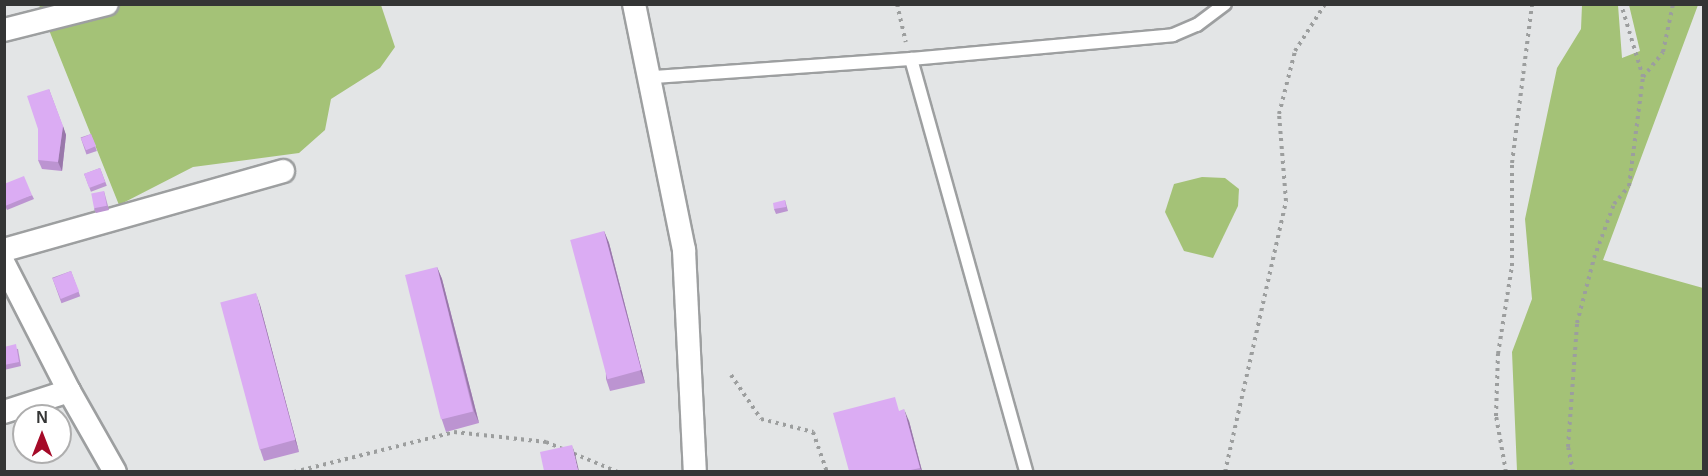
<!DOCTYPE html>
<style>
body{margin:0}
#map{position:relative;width:1708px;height:476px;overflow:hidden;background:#e3e5e6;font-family:Arial,sans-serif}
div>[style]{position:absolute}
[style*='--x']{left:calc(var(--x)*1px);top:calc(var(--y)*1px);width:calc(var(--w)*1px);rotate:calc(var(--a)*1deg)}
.green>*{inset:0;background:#a4c277}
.path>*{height:4px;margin-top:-2px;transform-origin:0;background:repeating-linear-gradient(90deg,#9c9e9e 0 3px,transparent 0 7.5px)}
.roads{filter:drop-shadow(2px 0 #9d9fa0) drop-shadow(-2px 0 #9d9fa0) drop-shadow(0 2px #9d9fa0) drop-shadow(0 -2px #9d9fa0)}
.service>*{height:12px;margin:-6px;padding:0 6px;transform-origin:6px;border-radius:6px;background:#fff}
.minor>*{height:22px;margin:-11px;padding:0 11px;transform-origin:11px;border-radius:11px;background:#fff}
.wall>*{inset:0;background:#bc94d1;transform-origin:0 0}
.shaded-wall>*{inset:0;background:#9978aa}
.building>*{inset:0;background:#dbacf3;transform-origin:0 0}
span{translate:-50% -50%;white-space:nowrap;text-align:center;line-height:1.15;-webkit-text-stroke:4.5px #fff;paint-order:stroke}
.frame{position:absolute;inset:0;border:6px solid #343535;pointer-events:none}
.north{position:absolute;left:12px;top:404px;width:60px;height:60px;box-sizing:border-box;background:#fff;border:2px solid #aeaeae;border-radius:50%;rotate:0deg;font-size:16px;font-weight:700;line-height:24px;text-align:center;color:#343535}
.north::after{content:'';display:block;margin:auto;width:21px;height:27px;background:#a50a28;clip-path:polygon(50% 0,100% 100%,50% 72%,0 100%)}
</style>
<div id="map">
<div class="green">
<i style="clip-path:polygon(39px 5px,381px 5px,395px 47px,380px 68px,331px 99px,325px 130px,299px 153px,193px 167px,119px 205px)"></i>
<i style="clip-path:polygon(1582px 5px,1618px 5px,1622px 58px,1640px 51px,1629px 5px,1698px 5px,1603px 260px,1703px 288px,1703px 471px,1517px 471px,1512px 352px,1532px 299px,1525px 219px,1557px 68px,1581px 29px)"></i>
<i style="clip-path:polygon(1202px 177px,1225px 178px,1239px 189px,1238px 206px,1213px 258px,1184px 251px,1165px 212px,1174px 184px)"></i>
</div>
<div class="path">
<i style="--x:897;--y:4;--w:39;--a:77"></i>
<i style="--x:1643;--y:77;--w:32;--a:-51"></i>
<i style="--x:1663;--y:52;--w:49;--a:-78.2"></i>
<i style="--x:731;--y:375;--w:53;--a:55.7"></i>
<i style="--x:761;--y:419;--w:54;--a:14"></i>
<i style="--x:813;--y:432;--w:42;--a:70.7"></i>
<i style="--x:294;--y:472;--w:165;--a:-14"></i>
<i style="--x:454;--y:432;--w:93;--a:6.2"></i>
<i style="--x:546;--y:442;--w:78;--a:22.6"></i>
<i style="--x:1225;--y:472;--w:278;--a:-77.3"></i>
<i style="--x:1286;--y:201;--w:87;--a:-94.6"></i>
<i style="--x:1279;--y:114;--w:65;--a:-75.7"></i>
<i style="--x:1295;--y:51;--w:56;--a:-57.4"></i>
<i style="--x:1506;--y:472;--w:57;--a:-100.1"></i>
<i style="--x:1496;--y:416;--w:62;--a:-88.2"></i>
<i style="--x:1498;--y:354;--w:89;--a:-81"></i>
<i style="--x:1512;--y:266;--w:103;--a:-90"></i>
<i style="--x:1512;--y:163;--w:160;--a:-82.8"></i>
<i style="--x:1573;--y:472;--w:25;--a:-101"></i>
<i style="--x:1568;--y:447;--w:124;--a:-85.8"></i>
<i style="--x:1577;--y:323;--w:67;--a:-75.3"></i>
<i style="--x:1594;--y:258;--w:58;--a:-69.7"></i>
<i style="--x:1614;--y:204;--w:23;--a:-50"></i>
<i style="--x:1629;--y:186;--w:110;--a:-82.7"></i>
<i style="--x:1643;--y:77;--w:76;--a:-106.8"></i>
</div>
<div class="roads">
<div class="service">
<i style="--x:911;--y:59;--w:263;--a:-5.2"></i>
<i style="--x:1173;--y:35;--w:26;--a:-23"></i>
<i style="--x:1197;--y:25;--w:35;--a:-37"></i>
<i style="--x:653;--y:77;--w:259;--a:-4"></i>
<i style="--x:911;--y:59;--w:429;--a:74.4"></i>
</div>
<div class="minor">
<i style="--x:634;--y:4;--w:251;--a:78.5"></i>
<i style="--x:684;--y:250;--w:222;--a:87.2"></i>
<i style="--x:4;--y:30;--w:106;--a:-14.2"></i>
<i style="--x:4;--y:250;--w:290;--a:-15.8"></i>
<i style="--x:4;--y:264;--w:143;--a:62.9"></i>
<i style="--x:69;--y:391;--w:68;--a:162.1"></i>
<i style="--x:69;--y:391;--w:93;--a:60.4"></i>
</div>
</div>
<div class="wall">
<i style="clip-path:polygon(49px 89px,66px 135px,62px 171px,42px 169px,38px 160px)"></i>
<i style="left:91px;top:134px;width:18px;height:11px;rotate:71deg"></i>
<i style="left:100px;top:168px;width:19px;height:17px;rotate:69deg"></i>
<i style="clip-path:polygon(104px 191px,109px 210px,96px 213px,94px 209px)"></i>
<i style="clip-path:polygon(32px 195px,34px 199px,7px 210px,4px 204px)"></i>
<i style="clip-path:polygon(785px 200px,788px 211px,776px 214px,774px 209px)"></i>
<i style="clip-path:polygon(604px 231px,609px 243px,645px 383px,610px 391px,606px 379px)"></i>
<i style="clip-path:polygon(437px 267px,442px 279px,479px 423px,446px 432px,442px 420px)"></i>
<i style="left:71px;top:271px;width:27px;height:20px;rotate:70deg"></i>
<i style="clip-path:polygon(260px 305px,299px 452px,264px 461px,260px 449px)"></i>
<i style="clip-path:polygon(4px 347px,18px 349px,21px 366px,4px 370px)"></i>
<i style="clip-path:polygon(900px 411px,909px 421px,922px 471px,849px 471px)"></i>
</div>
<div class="shaded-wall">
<i style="clip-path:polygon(63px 126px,66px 135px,62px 171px,58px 162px)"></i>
<i style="clip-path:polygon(604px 231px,609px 243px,645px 383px,640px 370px)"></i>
<i style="clip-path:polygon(437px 267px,442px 279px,479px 423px,474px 411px)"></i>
<i style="clip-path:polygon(256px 293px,260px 305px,299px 452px,295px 440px)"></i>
<i style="clip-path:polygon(904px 409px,909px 421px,922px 471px,920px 468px)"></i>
<i style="clip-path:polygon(572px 445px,575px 454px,579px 471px,578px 471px)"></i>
</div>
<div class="building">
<i style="clip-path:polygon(49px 89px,63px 126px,58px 162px,38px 160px,38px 129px,27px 96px)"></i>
<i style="left:91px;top:134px;width:13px;height:11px;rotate:67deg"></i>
<i style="left:100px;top:168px;width:15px;height:17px;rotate:70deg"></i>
<i style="clip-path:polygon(24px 176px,32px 195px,5px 206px,4px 204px,4px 184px)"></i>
<i style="left:104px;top:191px;width:15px;height:13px;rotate:79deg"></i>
<i style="clip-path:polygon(785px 200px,786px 207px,774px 209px,773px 203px)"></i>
<i style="left:604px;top:231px;width:144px;height:35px;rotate:75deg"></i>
<i style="left:437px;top:267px;width:149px;height:33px;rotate:76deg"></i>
<i style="left:71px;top:271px;width:22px;height:20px;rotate:68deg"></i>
<i style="left:256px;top:293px;width:152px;height:37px;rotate:75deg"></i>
<i style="clip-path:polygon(16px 344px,19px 362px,4px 365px,4px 347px)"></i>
<i style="clip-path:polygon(895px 397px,899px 411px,904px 409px,920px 468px,906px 471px,849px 471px,833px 413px)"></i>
<i style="clip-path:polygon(572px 445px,578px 471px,544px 471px,540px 452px)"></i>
</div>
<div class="frame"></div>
<div class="north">N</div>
</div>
